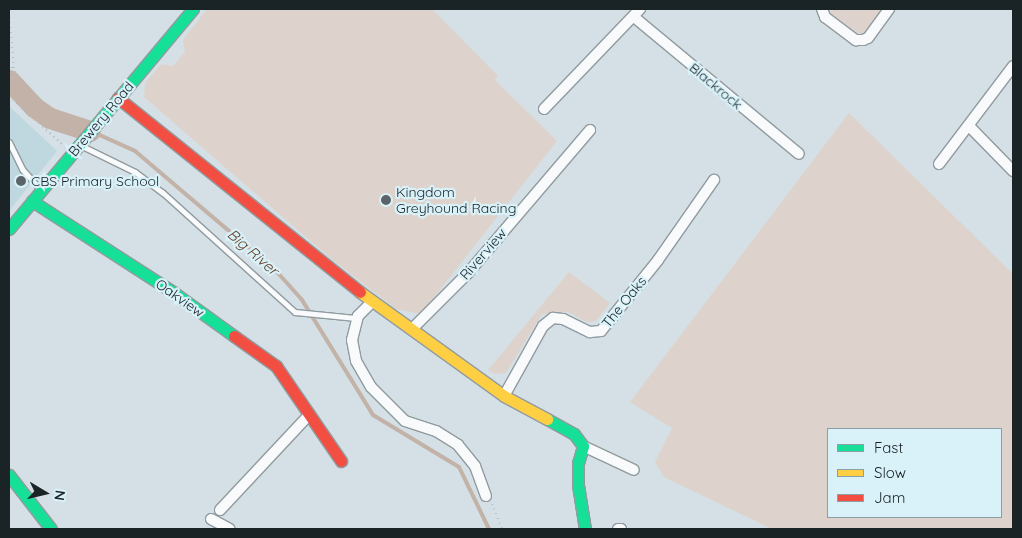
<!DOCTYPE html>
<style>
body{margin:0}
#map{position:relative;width:1022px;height:538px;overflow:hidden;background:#d4e0e5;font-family:Quicksand,sans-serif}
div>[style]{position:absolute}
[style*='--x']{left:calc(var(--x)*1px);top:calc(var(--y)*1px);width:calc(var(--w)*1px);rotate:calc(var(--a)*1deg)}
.built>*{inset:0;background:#bfd7de}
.green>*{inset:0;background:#ddd3cc}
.stream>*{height:4px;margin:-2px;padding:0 2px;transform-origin:2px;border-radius:2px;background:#c2b2a8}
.river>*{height:21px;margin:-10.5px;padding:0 10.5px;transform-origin:10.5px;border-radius:10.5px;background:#c2b2a8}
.path>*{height:2px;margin-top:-1px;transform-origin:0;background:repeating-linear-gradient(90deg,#babec0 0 1px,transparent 0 5px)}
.roads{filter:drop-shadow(1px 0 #919b9f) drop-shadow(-1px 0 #919b9f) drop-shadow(0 1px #919b9f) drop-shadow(0 -1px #919b9f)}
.lane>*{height:5px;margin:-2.5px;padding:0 2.5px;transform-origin:2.5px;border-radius:2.5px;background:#f9fafb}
.street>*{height:10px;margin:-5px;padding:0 5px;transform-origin:5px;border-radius:5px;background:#f9fafb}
.fast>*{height:11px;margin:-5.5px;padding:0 5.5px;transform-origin:5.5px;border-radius:5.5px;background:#16e098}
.slow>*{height:11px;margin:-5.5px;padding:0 5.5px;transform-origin:5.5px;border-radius:5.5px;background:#ffcf43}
.jam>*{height:11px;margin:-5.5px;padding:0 5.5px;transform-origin:5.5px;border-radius:5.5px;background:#f24e42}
.dots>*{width:14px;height:14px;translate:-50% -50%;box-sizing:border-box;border:2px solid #d9f2fa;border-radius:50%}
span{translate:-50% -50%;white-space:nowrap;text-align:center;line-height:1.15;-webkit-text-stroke:4.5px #d9f2fa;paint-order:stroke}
.street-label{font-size:14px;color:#1a2326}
.poi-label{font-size:14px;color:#1a2326}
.left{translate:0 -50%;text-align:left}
.water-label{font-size:15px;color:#693f25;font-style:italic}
.frame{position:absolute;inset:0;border:10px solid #1a2326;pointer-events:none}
.legend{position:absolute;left:827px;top:428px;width:175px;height:90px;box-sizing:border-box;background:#d9f2fa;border:1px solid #8d9fa5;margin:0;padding:6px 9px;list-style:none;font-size:15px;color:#1a2326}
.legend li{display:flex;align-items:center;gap:10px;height:25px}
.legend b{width:25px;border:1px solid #8d9fa5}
.north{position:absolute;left:20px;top:468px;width:50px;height:50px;-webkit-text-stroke:4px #d9f2fa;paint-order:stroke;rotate:99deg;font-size:14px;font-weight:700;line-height:20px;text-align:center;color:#1a2326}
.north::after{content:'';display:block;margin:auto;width:18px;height:22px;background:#1a2326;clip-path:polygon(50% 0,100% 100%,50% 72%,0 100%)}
</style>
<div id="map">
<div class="built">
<i style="clip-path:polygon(9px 106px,57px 151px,9px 211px)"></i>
</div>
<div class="green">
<i style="clip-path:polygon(207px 9px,432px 9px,498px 76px,495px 80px,557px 141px,421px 314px,396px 309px,330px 258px,144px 97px,145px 83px,161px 64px,173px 66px,185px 52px,183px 40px)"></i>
<i style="clip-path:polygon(830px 9px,885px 9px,867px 34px,861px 35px,831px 14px)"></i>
<i style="clip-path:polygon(evenodd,849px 113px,1013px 274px,1013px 529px,772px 529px,664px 477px,655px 462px,672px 428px,630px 402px,849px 113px,828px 429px,1001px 429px,1001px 517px,828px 517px,828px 429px)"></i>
<i style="clip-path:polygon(569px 272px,610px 303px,596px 321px,587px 322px,568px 312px,542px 314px,506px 373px,495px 374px,488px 370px)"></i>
</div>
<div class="stream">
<i style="--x:93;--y:132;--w:46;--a:24.3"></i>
<i style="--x:135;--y:151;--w:187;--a:40.4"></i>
<i style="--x:277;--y:272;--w:38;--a:48"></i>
<i style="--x:302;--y:300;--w:135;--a:58.3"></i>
<i style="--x:373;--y:415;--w:100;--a:31.2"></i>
<i style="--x:459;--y:467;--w:69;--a:64.2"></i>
</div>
<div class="river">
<i style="--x:9;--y:80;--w:37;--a:47"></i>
<i style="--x:34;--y:107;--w:19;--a:35"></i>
<i style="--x:50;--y:118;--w:42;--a:18"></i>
</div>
<div class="path">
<i style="--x:9;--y:12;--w:57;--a:85"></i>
<i style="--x:9;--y:63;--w:12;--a:55"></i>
<i style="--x:16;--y:73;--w:12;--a:125"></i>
<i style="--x:9;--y:96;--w:73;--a:42.2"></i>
<i style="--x:492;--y:504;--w:27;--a:68"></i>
</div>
<div class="roads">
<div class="lane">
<i style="--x:9;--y:142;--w:30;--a:64"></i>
<i style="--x:22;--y:169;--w:27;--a:48"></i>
<i style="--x:82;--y:146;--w:59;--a:26.1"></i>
<i style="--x:135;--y:172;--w:34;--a:37"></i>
<i style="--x:162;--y:192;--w:179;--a:42.1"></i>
<i style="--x:295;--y:312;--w:61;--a:5.6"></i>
</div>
<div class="street">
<i style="--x:822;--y:9;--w:9;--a:69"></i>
<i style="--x:825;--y:17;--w:39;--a:37"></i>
<i style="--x:856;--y:40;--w:7;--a:0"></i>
<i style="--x:863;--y:40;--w:5;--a:-22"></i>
<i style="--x:868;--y:38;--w:36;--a:-54"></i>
<i style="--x:634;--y:17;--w:214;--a:39.7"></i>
<i style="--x:544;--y:109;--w:139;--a:-46.2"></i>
<i style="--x:970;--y:127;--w:62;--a:45.7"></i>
<i style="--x:939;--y:164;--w:123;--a:-52.9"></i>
<i style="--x:372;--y:302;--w:20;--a:135"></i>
<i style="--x:358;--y:316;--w:25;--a:104"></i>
<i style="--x:352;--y:340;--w:21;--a:79"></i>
<i style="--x:356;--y:361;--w:30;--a:60"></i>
<i style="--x:371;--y:387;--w:48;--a:45"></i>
<i style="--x:405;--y:421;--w:33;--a:18"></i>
<i style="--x:436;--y:431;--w:26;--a:32"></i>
<i style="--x:458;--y:445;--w:27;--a:51"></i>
<i style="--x:475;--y:466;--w:32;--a:70"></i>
<i style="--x:412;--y:329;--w:79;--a:-45"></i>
<i style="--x:468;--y:273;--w:188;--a:-49.5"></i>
<i style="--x:504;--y:396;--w:80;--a:-60.9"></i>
<i style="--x:543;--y:326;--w:13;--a:-39"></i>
<i style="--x:553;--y:318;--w:10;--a:6"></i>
<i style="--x:563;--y:319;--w:30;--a:26"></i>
<i style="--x:590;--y:332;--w:11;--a:-5"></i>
<i style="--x:601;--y:331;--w:91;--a:-51.2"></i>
<i style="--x:658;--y:260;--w:98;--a:-55"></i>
<i style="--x:583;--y:446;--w:56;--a:25.2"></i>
<i style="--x:220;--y:510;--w:130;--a:-46.9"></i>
<i style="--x:211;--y:519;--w:21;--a:28"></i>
<i style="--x:618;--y:529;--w:3;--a:0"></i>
</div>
<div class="fast">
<i style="--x:32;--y:201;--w:168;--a:32.8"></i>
<i style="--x:173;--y:292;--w:75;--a:35.8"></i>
<i style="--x:9;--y:229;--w:287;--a:-50.1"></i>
<i style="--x:547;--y:419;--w:31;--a:29"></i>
<i style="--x:574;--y:434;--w:15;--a:53"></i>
<i style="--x:583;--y:446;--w:18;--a:106"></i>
<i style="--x:578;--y:463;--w:22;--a:90"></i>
<i style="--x:578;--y:485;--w:45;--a:81"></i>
<i style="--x:9;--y:475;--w:68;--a:52.1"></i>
</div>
<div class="slow">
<i style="--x:360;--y:292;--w:178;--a:35.8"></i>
<i style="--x:504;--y:396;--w:49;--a:28.1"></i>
</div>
<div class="jam">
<i style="--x:118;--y:98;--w:310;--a:38.7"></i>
<i style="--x:234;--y:336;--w:52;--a:35.5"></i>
<i style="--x:276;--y:366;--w:115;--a:55.6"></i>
</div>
</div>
<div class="dots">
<i style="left:21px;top:181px;background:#5b6569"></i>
<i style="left:386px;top:200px;background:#5b6569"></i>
</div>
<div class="street-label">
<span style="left:716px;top:86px;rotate:40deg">Blackrock</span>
<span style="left:101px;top:119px;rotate:-50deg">Brewery Road</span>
<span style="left:483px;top:254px;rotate:-49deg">Riverview</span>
<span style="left:180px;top:298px;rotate:35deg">Oakview</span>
<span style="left:624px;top:302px;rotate:-51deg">The Oaks</span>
</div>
<div class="poi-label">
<span class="left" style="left:31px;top:181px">CBS Primary School</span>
<span class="left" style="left:396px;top:200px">Kingdom<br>Greyhound Racing</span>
</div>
<div class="water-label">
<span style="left:253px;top:252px;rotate:41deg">Big River</span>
</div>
<div class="frame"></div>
<ul class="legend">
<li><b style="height:6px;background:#16e098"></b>Fast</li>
<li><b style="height:6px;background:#ffcf43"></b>Slow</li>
<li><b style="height:6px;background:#f24e42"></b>Jam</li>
</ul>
<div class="north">N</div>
</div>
